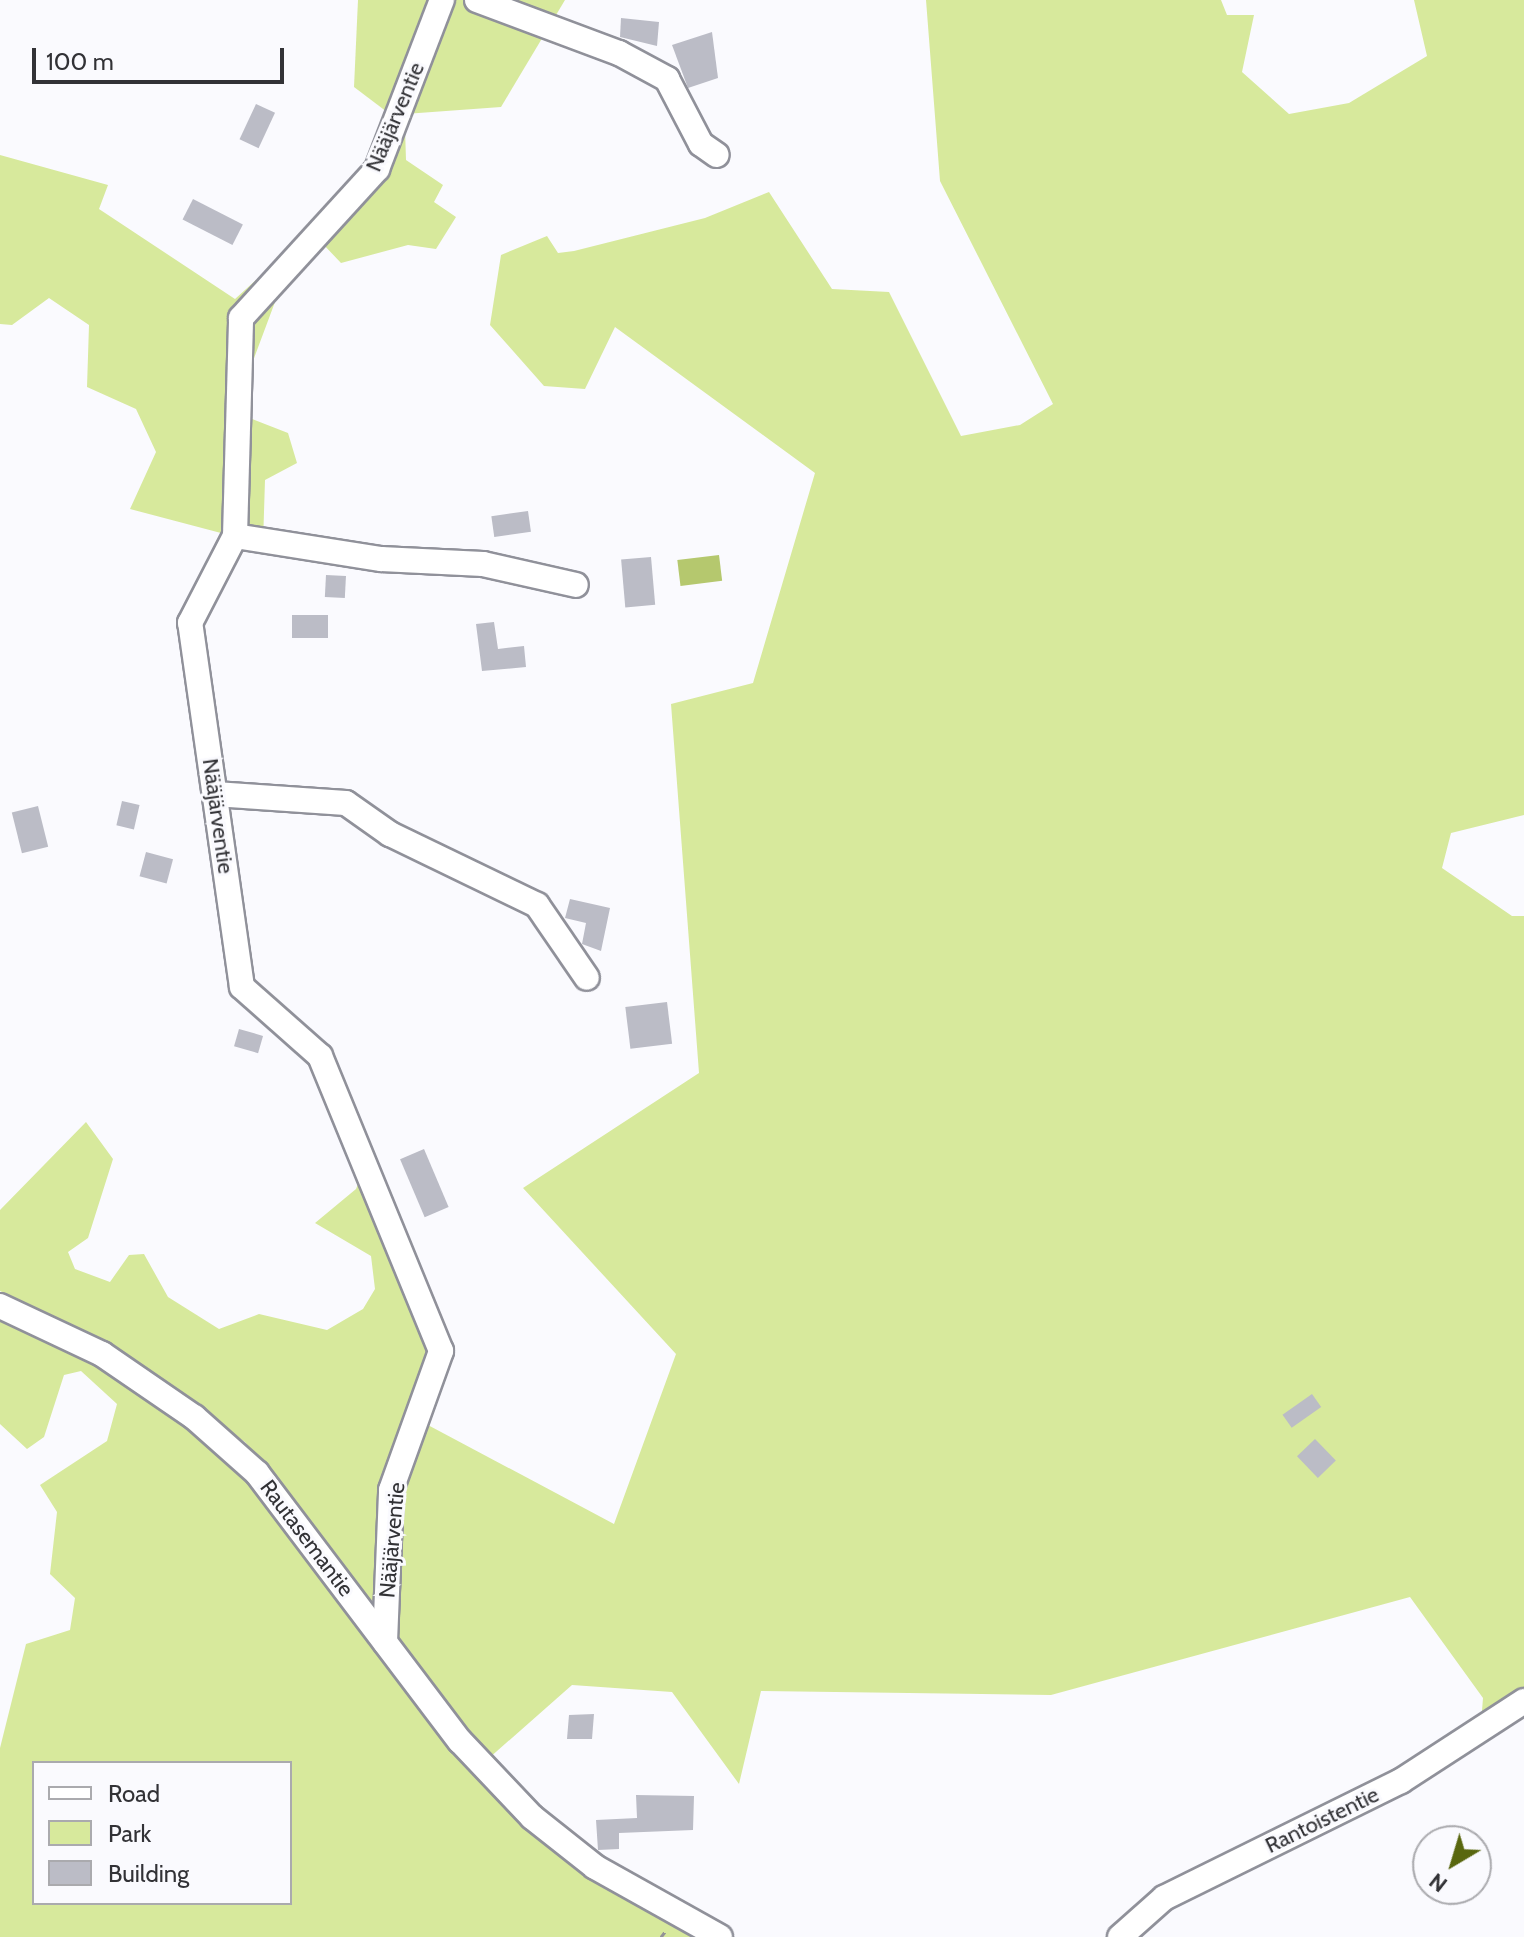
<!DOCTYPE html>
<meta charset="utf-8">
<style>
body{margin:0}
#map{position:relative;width:1524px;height:1937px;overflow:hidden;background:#fafafe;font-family:Cabin,sans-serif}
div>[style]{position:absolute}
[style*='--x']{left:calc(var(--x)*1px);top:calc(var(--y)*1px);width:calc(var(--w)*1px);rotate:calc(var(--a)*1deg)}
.green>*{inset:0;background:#d7e99c}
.water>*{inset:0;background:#b5c86e;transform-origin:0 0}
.building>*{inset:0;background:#bbbcc6;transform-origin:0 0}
.path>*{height:3px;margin-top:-1.5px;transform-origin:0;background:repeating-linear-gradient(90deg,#929296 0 6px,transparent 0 12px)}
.roads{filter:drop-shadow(2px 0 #90919a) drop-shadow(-2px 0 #90919a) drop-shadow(0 2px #90919a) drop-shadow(0 -2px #90919a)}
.minor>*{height:24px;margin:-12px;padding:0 12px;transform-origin:12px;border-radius:12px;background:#fff}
span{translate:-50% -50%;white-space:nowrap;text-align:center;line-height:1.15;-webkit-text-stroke:6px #fafafe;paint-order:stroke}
.street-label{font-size:22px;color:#323236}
.legend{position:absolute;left:32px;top:1761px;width:260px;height:144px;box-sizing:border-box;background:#fafafe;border:2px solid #aaaaae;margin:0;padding:10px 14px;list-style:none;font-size:24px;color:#323236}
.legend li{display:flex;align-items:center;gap:16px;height:40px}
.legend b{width:40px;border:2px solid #aaaaae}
.north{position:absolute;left:1412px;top:1825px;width:80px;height:80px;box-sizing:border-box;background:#fafafe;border:2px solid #aaaaae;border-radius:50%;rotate:218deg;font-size:22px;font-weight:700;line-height:32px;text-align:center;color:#323236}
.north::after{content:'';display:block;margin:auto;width:28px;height:36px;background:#59670f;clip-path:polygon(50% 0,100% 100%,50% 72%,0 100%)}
.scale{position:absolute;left:32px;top:48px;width:252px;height:36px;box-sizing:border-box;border:4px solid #323236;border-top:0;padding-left:10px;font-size:24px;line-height:28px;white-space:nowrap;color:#323236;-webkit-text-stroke:6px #fafafe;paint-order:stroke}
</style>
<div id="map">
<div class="green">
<i style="clip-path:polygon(358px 0,565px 0,501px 107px,391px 115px,354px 87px)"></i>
<i style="clip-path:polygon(926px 0,1221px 0,1227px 15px,1254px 15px,1242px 72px,1289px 114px,1349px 103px,1427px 56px,1414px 0,1524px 0,1524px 815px,1451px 833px,1442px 868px,1512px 916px,1524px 916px,1524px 1692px,1481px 1723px,1483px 1698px,1410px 1597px,1051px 1695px,761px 1691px,739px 1784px,672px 1692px,572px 1685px,488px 1759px,395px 1640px,398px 1494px,426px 1424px,614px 1524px,676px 1354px,523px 1188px,699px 1073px,671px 704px,753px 683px,815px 473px,615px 327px,585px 389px,544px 386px,490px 325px,501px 255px,547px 236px,558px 253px,574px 251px,705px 218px,769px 192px,832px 289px,889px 292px,961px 436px,1020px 425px,1053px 404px,940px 181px)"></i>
<i style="clip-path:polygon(405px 128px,406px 160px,443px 185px,434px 202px,456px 217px,436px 249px,408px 245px,341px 263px,322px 243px)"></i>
<i style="clip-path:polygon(0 155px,108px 185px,99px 209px,235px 299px,256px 280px,278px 294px,234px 412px,288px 433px,297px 463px,265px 480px,263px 544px,130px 509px,156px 452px,136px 409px,87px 387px,89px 325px,49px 298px,12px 325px,0 324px)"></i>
<i style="clip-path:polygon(86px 1122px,113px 1159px,88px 1238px,68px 1252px,75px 1269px,110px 1282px,129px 1255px,144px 1254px,168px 1297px,219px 1329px,259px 1314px,327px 1330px,363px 1309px,375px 1289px,371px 1256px,315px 1223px,356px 1189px,362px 1174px,430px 1344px,379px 1495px,382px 1600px,367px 1601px,245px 1442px,80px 1330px,0 1291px,0 1210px)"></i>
<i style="clip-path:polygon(evenodd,0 1316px,104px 1364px,227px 1455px,466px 1763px,566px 1860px,695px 1937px,0 1937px,0 1748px,26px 1644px,70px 1630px,75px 1598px,50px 1574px,57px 1512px,40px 1485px,107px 1441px,117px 1404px,81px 1371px,64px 1375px,44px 1437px,27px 1449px,0 1424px,0 1316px,34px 1763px,290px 1763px,290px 1903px,34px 1903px,34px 1763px)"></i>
</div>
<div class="water">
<i style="left:719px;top:555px;width:26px;height:42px;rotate:83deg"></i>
</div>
<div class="building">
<i style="clip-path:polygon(621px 18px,659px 22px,657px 46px,620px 37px)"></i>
<i style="clip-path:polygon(712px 32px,718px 78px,688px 88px,672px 45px)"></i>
<i style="left:256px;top:104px;width:21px;height:39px;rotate:25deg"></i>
<i style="left:193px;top:199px;width:56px;height:23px;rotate:27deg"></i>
<i style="left:528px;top:511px;width:21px;height:37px;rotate:82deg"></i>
<i style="left:651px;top:557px;width:48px;height:30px;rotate:85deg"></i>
<i style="left:326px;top:575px;width:20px;height:22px;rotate:3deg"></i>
<i style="left:292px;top:615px;width:36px;height:23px"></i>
<i style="clip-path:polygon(494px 622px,498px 649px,524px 646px,526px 667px,482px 671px,476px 624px)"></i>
<i style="left:122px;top:801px;width:18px;height:25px;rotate:13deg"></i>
<i style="left:38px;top:806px;width:42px;height:27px;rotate:76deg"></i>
<i style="left:146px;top:852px;width:28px;height:25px;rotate:15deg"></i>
<i style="clip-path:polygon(570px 899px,610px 908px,601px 951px,582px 944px,586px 923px,565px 918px)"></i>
<i style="left:667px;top:1002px;width:42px;height:42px;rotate:83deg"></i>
<i style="left:239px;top:1029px;width:25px;height:18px;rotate:16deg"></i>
<i style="left:424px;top:1149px;width:63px;height:26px;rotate:67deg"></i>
<i style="left:1312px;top:1394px;width:16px;height:36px;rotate:55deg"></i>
<i style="left:1315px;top:1439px;width:30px;height:25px;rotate:46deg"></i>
<i style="clip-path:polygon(594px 1714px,592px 1739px,567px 1739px,569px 1715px)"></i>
<i style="clip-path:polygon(636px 1795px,694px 1796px,693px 1830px,619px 1833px,619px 1849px,598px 1850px,596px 1820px,637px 1818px)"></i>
</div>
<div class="path">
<i style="--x:661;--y:1937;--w:10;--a:-53"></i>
</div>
<div class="roads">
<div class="minor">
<i style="--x:477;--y:0;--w:152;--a:20.5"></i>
<i style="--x:619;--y:53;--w:55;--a:28.4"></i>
<i style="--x:667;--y:79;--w:73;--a:62.4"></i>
<i style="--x:701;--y:144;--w:19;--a:35"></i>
<i style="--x:235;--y:536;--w:148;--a:9"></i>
<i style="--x:381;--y:559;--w:102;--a:2.8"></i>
<i style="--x:483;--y:564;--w:95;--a:12.7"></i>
<i style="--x:215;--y:794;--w:131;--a:3.9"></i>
<i style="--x:346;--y:803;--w:54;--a:35.2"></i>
<i style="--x:390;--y:834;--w:163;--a:25.8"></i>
<i style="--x:537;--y:905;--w:88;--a:55.6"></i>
<i style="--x:0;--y:1306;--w:113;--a:25.2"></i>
<i style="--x:102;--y:1354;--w:112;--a:34.4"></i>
<i style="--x:194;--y:1417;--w:84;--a:41.6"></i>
<i style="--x:257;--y:1473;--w:336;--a:52.9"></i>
<i style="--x:460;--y:1741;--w:105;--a:46.5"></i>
<i style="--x:532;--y:1817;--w:80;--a:38.4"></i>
<i style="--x:595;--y:1867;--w:143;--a:29.2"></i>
<i style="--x:385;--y:1642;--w:152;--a:-87.7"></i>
<i style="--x:391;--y:1490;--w:148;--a:-70.2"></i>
<i style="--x:441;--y:1351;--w:319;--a:-112.3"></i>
<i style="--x:320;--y:1056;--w:104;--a:-138.5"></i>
<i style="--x:242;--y:987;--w:368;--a:-98.1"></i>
<i style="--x:190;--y:623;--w:98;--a:-62.7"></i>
<i style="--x:235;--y:536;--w:218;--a:-88.4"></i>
<i style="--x:241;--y:318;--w:202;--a:-47.6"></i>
<i style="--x:377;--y:169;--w:181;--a:-69"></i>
<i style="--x:1120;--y:1937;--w:59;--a:-41.6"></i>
<i style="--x:1164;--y:1898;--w:264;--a:-26.3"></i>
<i style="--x:1401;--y:1781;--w:147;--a:-33"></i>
</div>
</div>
<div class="street-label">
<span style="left:395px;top:117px;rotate:-67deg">Nääjärventie</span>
<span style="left:218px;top:816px;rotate:82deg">Nääjärventie</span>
<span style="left:307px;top:1538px;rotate:53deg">Rautasemantie</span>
<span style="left:392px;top:1540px;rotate:-85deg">Nääjärventie</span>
<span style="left:1322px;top:1820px;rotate:-26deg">Rantoistentie</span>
</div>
<ul class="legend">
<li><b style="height:10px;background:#fff"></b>Road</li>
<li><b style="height:22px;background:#d7e99c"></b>Park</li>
<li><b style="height:22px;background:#bbbcc6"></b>Building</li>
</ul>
<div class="north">N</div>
<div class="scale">100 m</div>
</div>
